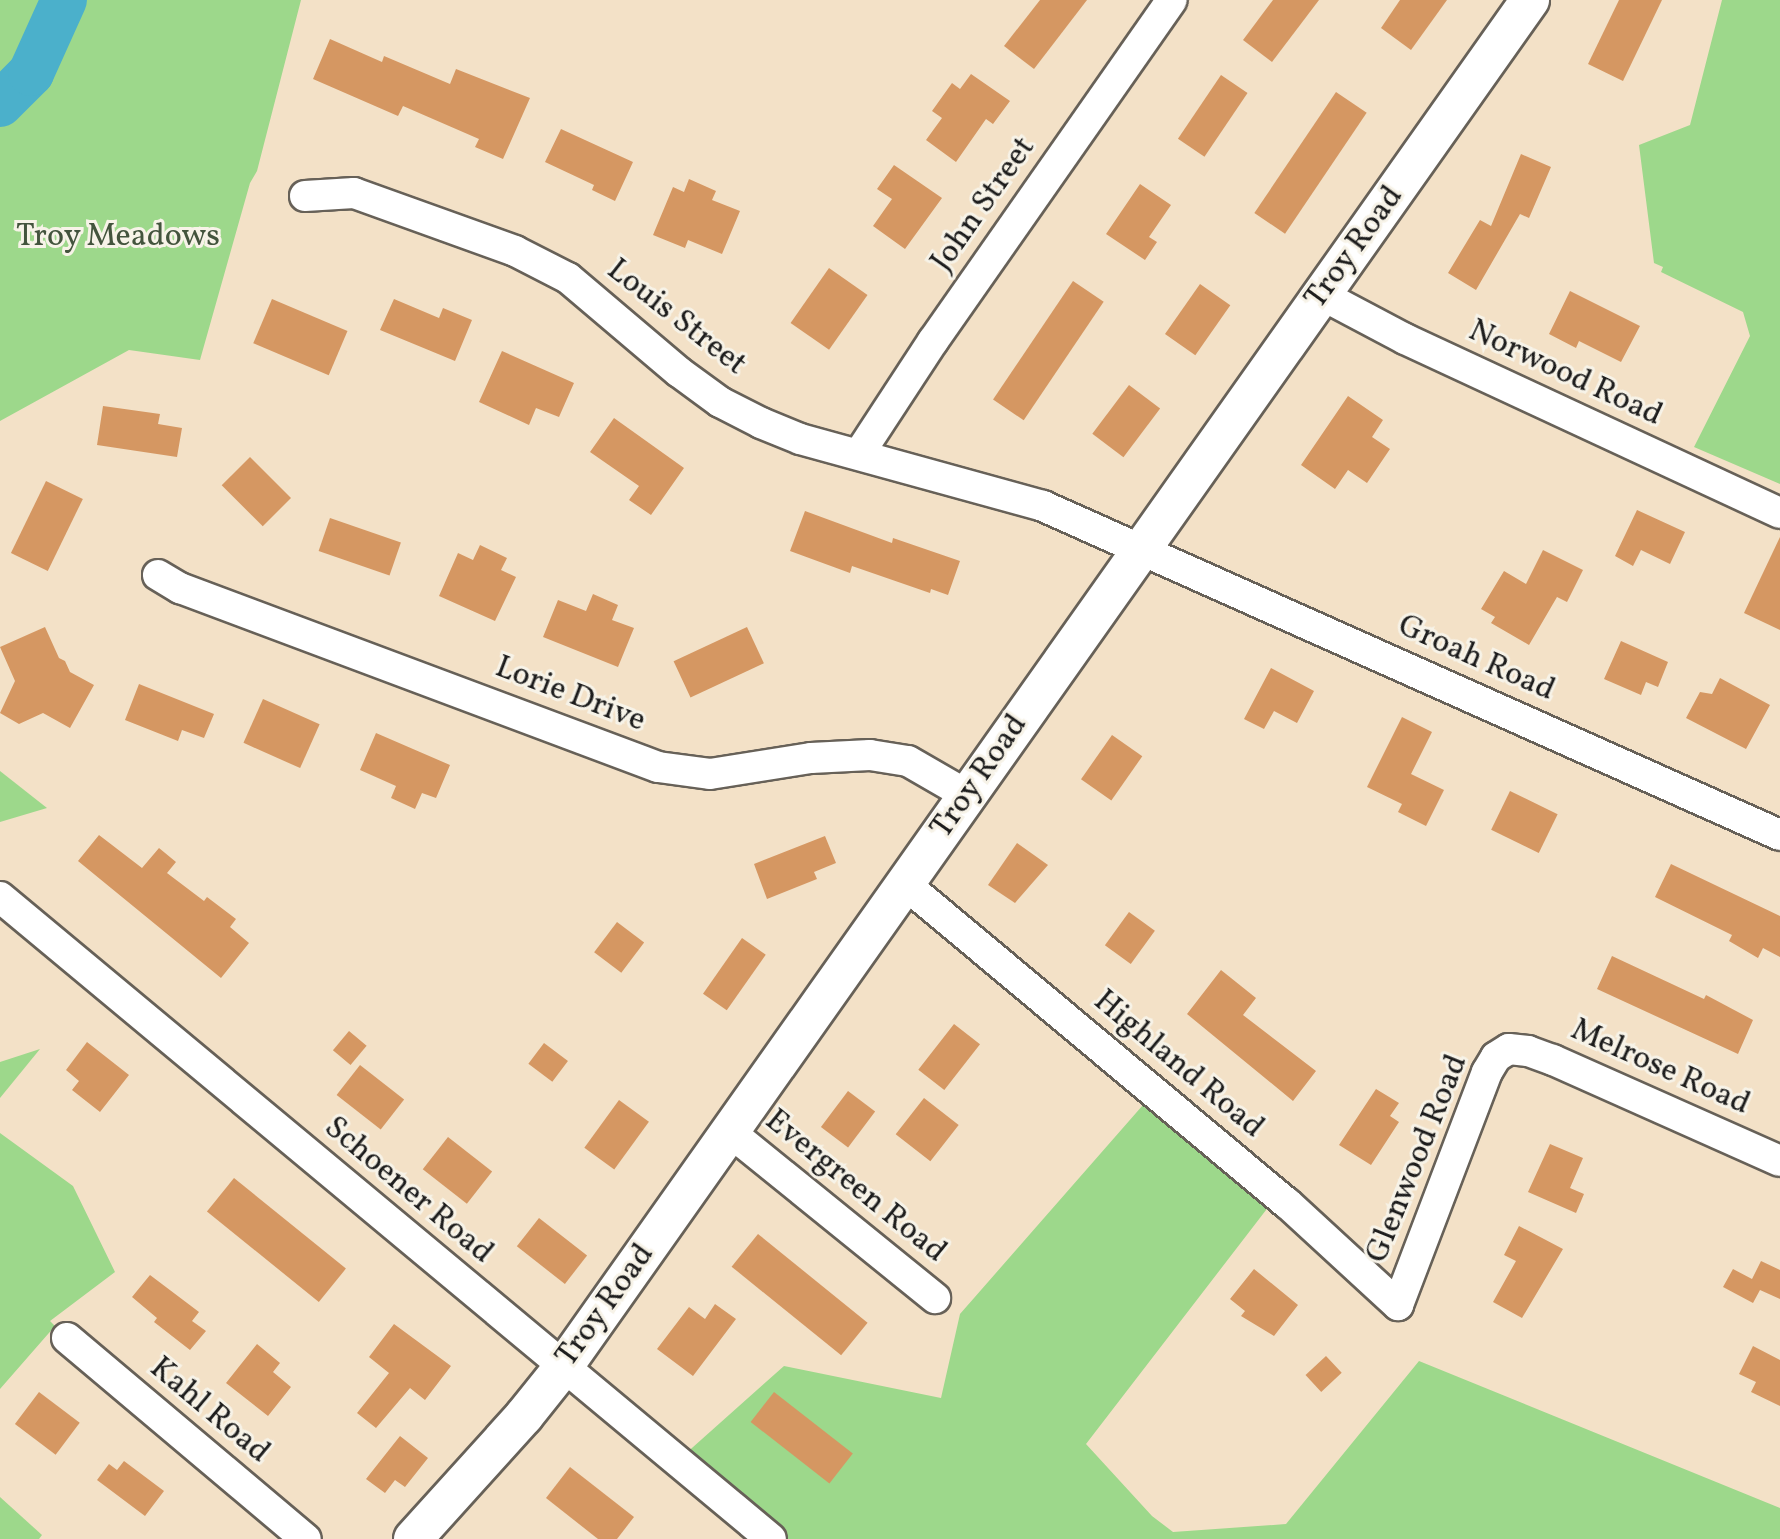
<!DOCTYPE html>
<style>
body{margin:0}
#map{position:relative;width:1780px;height:1539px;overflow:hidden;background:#f3e1c7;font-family:Vollkorn,serif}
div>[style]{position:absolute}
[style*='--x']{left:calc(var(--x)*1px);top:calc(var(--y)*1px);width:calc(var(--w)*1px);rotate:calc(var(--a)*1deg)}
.green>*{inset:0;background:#9dd88b}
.river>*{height:46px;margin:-23px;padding:0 23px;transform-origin:23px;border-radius:23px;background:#4bb0cb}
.building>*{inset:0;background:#d59762;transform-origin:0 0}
.roads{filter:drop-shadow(2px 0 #676158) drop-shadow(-2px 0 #676158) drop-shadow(0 2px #676158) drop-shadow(0 -2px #676158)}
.minor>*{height:30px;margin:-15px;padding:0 15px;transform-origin:15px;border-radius:15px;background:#fff}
.tertiary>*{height:38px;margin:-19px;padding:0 19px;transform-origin:19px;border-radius:19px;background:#fff}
span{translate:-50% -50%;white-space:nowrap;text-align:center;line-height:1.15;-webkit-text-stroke:6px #f7f3e8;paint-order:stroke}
.street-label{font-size:32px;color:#1c1c1c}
.park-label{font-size:32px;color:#43543d}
</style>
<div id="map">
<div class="green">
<i style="clip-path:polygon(0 0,301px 0,257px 171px,250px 183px,200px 360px,129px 350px,0 421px)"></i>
<i style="clip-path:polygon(1722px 0,1780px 0,1780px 484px,1694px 447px,1750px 336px,1743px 312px,1661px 272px,1663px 267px,1654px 263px,1639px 145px,1690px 125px)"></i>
<i style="clip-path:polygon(0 771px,47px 808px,0 822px)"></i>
<i style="clip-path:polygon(40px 1049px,0 1098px,0 1062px)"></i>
<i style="clip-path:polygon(1150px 1097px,1273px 1201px,1086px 1444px,1152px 1516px,1173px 1532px,1286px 1524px,1419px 1361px,1780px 1508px,1780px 1539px,776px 1539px,674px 1464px,784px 1366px,941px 1398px,960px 1314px)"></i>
<i style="clip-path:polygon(0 1133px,73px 1186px,115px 1272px,50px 1321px,55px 1326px,0 1389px)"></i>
<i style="clip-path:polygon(0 1497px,42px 1535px,39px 1539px,0 1539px)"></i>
</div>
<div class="river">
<i style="--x:0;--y:104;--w:44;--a:-45"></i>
<i style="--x:31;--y:73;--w:80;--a:-65.7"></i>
</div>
<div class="building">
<i style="clip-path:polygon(1040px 0,1087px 0,1034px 69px,1004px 46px)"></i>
<i style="clip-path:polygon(1273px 0,1319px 0,1272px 62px,1243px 40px)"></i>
<i style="clip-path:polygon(1400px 0,1447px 0,1411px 50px,1381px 28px)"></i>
<i style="clip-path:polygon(1619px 0,1662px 0,1623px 81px,1588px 64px)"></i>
<i style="clip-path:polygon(330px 39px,382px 62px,384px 56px,450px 84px,456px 69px,530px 98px,503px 159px,475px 147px,479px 139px,403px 106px,398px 116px,313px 79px)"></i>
<i style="clip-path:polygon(971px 74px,1010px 101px,993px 124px,986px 119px,956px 162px,926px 140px,942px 118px,932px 111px,952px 83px,960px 89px)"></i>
<i style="left:1221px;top:75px;width:32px;height:77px;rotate:34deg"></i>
<i style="left:1336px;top:92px;width:37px;height:146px;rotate:34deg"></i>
<i style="clip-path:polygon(561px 129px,633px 162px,615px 201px,592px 190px,594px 185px,545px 162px)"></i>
<i style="clip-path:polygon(1521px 154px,1551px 167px,1529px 218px,1520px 214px,1476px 290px,1448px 273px,1480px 220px,1491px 226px)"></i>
<i style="clip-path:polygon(894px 165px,942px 198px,905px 249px,873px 226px,892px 199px,877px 189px)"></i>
<i style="clip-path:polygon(689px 179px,716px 191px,712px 200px,740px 211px,722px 254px,688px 240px,685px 248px,653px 235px,673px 187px,684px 192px)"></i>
<i style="clip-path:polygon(1140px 184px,1171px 205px,1149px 237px,1157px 242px,1145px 260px,1106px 234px)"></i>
<i style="left:829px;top:268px;width:47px;height:67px;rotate:35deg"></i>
<i style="left:1073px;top:281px;width:37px;height:143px;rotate:34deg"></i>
<i style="left:1200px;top:284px;width:37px;height:61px;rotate:35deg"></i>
<i style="clip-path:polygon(1570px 291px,1640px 326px,1621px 362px,1579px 341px,1576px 348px,1549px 334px)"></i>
<i style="left:272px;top:299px;width:82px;height:48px;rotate:23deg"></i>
<i style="clip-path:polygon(394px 299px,439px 318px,443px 308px,472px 320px,455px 361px,380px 330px)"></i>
<i style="clip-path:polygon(502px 351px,574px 383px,559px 417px,536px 408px,529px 425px,479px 402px)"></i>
<i style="left:1129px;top:385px;width:39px;height:61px;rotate:37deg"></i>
<i style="clip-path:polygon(1348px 396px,1383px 420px,1372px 437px,1390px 449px,1367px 483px,1348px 470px,1335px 489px,1301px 465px)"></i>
<i style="clip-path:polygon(103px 406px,160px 414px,158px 424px,182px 428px,177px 457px,97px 445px)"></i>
<i style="clip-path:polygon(614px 418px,684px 468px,651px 515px,629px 500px,639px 486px,590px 452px)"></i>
<i style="left:250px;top:457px;width:58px;height:40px;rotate:45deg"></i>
<i style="left:46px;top:481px;width:41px;height:80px;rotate:26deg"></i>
<i style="clip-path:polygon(1637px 510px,1685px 532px,1670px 564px,1641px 550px,1633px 566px,1615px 556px)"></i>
<i style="clip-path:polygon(805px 511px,892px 543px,893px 538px,960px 561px,948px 595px,931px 589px,930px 593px,852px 566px,850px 573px,790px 551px)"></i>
<i style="left:330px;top:518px;width:75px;height:35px;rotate:19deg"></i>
<i style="clip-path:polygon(1780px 537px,1780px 630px,1744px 613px)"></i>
<i style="clip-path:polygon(480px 545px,507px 558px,501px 570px,516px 577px,495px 621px,439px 596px,458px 553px,473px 560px)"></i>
<i style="clip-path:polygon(1543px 550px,1583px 570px,1567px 602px,1557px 597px,1529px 645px,1491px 623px,1495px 617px,1481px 609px,1504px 571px,1526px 584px)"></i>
<i style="clip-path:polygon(593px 594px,618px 605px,612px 620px,634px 628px,618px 667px,543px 637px,558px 600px,586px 611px)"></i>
<i style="clip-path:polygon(45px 627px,59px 658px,65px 661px,70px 672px,94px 685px,70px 728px,43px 713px,19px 724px,0 713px,15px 681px,0 647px)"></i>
<i style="left:747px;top:627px;width:40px;height:81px;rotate:65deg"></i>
<i style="clip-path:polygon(1621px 641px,1668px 662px,1658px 687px,1646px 682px,1641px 695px,1604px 679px)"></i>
<i style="clip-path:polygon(1271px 668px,1314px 691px,1297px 723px,1274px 711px,1264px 729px,1244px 719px)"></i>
<i style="clip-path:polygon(1720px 678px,1770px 705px,1746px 749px,1686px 718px,1700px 692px,1712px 694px)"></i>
<i style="clip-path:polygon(139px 684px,214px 714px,204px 738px,182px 730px,178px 741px,125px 720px)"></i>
<i style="left:263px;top:699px;width:62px;height:48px;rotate:24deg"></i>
<i style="clip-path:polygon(1402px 717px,1432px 732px,1411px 774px,1444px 790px,1426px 826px,1398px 812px,1402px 804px,1367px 787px)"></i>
<i style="clip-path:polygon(376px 733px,450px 765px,436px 798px,422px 793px,415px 809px,391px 798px,396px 786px,360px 770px)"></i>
<i style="left:1112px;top:735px;width:37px;height:54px;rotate:35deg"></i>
<i style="left:1510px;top:791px;width:53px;height:43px;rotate:26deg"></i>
<i style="clip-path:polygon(99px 835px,142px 868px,159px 848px,176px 862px,167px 873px,204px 901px,207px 897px,236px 919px,230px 927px,249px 943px,221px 978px,78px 861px)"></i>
<i style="clip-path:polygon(825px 836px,836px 863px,814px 872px,817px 879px,767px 899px,754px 864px)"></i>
<i style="clip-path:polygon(1017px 843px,1048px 865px,1015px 903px,988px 885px)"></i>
<i style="clip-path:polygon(1671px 864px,1780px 916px,1780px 957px,1763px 948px,1758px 958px,1729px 941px,1732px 935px,1655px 897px)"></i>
<i style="left:1129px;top:912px;width:32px;height:41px;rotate:36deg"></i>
<i style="left:617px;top:922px;width:34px;height:38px;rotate:37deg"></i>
<i style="left:742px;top:938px;width:29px;height:68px;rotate:35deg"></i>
<i style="clip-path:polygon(1612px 956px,1704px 999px,1706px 995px,1753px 1020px,1738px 1054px,1597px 989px)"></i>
<i style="clip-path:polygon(1221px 970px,1256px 998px,1243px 1015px,1316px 1071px,1293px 1101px,1187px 1014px)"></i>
<i style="left:954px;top:1024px;width:33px;height:58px;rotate:38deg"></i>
<i style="left:349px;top:1031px;width:23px;height:25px;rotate:40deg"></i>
<i style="clip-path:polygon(87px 1042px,129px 1075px,100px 1112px,72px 1090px,79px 1081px,66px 1070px)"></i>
<i style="left:544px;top:1043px;width:30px;height:26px;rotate:37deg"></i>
<i style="left:360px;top:1065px;width:56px;height:38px;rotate:38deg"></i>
<i style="clip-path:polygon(1376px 1089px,1399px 1103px,1390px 1116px,1399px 1122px,1371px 1165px,1339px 1145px)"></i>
<i style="left:848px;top:1091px;width:34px;height:45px;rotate:37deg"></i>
<i style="left:924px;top:1098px;width:44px;height:46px;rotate:38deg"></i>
<i style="left:619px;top:1100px;width:37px;height:59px;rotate:36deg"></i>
<i style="left:448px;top:1137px;width:56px;height:41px;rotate:38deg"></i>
<i style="clip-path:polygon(1550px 1144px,1583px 1158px,1570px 1188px,1584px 1194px,1576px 1213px,1528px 1192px)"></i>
<i style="left:234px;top:1178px;width:144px;height:43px;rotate:39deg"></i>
<i style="left:539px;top:1218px;width:61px;height:36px;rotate:38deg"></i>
<i style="clip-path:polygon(1519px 1226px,1563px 1249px,1522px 1318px,1493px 1302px,1516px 1261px,1504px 1255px)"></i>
<i style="left:758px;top:1234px;width:141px;height:42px;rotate:39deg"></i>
<i style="clip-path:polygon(1761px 1261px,1780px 1270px,1780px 1299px,1760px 1290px,1753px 1303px,1723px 1287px,1733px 1269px,1752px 1279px)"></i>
<i style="clip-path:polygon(1254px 1269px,1298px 1305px,1274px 1336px,1241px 1316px,1245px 1311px,1230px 1299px)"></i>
<i style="clip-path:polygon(150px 1275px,199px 1312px,192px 1321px,206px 1331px,190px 1350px,154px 1322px,157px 1318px,132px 1297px)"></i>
<i style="clip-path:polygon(715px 1304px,736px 1319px,693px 1376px,657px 1349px,689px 1307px,705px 1319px)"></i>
<i style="clip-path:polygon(394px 1324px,451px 1366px,425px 1400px,410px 1388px,376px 1428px,357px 1413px,389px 1373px,369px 1357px)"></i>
<i style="clip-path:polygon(257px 1344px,280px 1363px,273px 1372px,291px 1387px,268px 1416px,226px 1383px)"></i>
<i style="clip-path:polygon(1753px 1346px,1780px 1360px,1780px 1406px,1751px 1392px,1756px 1382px,1739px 1374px)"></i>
<i style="left:1326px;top:1356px;width:23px;height:28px;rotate:47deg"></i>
<i style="left:39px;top:1392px;width:51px;height:40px;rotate:37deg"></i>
<i style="left:774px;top:1392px;width:100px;height:38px;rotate:38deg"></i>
<i style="clip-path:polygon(400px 1436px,428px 1458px,405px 1487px,395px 1480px,385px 1493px,366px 1479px)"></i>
<i style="clip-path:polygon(124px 1461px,164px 1491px,145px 1516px,97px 1480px,109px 1464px,117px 1470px)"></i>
<i style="clip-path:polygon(570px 1467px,634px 1517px,617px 1539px,598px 1539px,546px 1498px)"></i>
</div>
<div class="roads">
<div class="minor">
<i style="--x:305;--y:196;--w:49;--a:-3.5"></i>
<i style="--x:354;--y:193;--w:171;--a:19.8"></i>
<i style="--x:515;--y:251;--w:59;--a:27"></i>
<i style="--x:568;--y:278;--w:145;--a:40.3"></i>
<i style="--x:679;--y:372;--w:51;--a:36.2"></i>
<i style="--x:720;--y:402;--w:46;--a:27.1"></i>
<i style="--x:761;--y:423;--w:42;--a:22.3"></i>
<i style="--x:800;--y:439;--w:252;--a:15.4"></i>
<i style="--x:1043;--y:506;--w:807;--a:24.06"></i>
<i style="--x:1322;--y:295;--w:94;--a:27.9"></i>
<i style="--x:1405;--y:339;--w:413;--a:24.9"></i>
<i style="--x:859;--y:454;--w:135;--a:-56.8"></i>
<i style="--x:933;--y:341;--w:416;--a:-55"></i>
<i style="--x:158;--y:575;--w:26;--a:31"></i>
<i style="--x:180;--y:588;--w:510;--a:20.53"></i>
<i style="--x:658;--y:767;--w:52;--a:7.7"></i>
<i style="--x:710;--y:774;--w:102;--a:-9"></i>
<i style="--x:811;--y:758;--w:59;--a:-2.9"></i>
<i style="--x:870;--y:755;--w:38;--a:9"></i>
<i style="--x:908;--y:761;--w:68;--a:30"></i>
<i style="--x:905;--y:884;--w:498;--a:39.9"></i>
<i style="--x:1287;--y:1203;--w:151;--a:42.6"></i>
<i style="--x:1398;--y:1305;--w:249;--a:-69.1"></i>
<i style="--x:1487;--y:1072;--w:17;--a:-59"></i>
<i style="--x:1496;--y:1057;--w:15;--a:-32"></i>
<i style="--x:1509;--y:1049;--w:19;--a:6"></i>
<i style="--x:1528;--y:1051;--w:27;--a:20"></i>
<i style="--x:1553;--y:1060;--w:248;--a:24"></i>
<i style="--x:0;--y:897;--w:1003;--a:39.78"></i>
<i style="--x:730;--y:1132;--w:264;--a:39"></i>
<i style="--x:67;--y:1338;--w:312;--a:40.1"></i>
</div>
<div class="tertiary">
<i style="--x:413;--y:1539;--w:166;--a:-47.9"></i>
<i style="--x:524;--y:1416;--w:64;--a:-51.3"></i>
<i style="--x:564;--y:1366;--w:1673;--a:-54.73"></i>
</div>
</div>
<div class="street-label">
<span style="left:984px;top:205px;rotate:-55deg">John Street</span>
<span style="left:1355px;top:248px;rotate:-54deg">Troy Road</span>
<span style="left:676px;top:318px;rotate:38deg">Louis Street</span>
<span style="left:1565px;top:374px;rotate:25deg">Norwood Road</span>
<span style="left:1476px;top:659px;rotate:24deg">Groah Road</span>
<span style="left:570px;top:695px;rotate:21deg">Lorie Drive</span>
<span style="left:980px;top:777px;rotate:-55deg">Troy Road</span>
<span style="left:1178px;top:1065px;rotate:40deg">Highland Road</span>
<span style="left:1660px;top:1068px;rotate:24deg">Melrose Road</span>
<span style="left:1418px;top:1159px;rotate:-68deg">Glenwood Road</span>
<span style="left:855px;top:1187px;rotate:39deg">Evergreen Road</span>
<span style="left:408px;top:1191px;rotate:40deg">Schoener Road</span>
<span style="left:606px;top:1306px;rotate:-54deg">Troy Road</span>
<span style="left:209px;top:1411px;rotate:40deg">Kahl Road</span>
</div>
<div class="park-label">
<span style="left:118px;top:237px">Troy Meadows</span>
</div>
</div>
